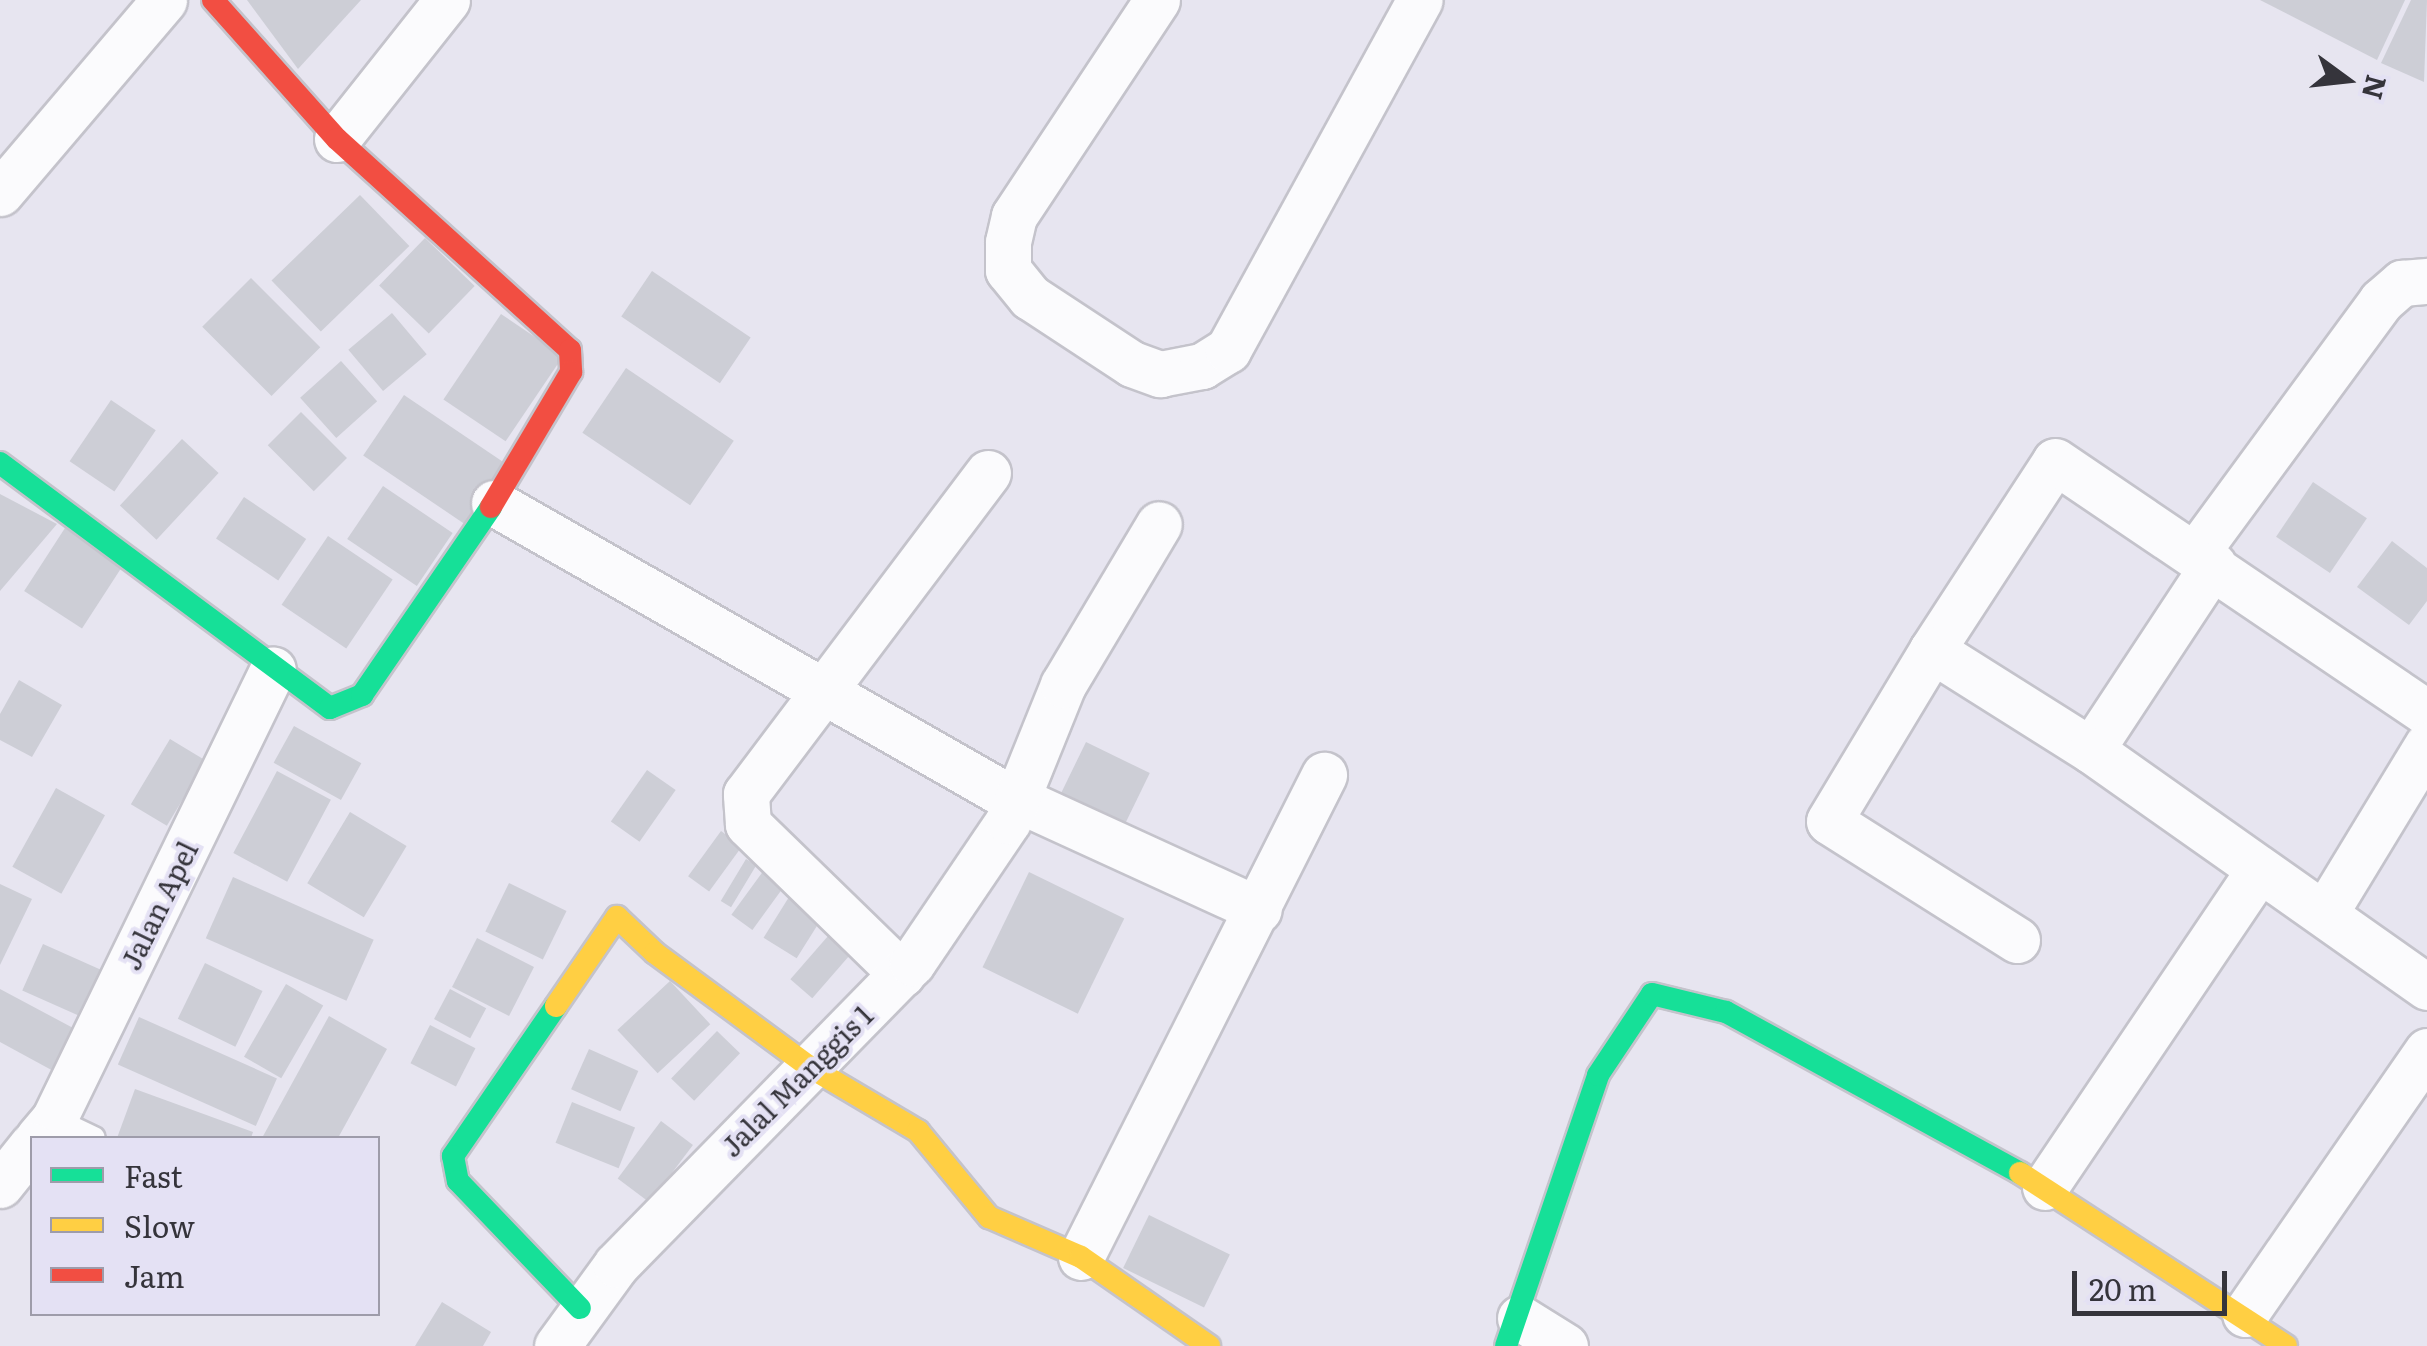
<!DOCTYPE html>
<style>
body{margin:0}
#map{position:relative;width:2427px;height:1346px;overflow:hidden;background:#e7e5f0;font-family:Literata,serif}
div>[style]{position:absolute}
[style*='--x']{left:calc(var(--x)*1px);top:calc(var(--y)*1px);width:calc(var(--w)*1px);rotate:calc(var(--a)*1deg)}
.building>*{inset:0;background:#cdced6;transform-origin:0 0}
.roads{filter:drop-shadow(2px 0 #c4c3cb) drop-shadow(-2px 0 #c4c3cb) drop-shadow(0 2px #c4c3cb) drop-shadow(0 -2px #c4c3cb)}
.lane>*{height:22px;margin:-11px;padding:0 11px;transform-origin:11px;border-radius:11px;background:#fbfbfd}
.street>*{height:45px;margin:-22.5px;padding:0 22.5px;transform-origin:22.5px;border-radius:22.5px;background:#fbfbfd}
.fast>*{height:22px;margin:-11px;padding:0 11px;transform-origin:11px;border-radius:11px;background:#16e098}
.slow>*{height:22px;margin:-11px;padding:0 11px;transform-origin:11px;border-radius:11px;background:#ffcf43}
.jam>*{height:22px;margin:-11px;padding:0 11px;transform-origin:11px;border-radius:11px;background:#f24e42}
span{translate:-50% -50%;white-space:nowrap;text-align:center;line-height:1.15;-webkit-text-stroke:8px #e4e1f4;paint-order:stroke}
.street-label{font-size:28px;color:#35343b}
.legend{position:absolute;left:30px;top:1136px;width:350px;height:180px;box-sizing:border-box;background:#e4e1f4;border:2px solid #9e9caa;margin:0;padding:12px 18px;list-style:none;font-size:30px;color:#35343b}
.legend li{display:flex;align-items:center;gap:20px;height:50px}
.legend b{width:50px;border:2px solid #9e9caa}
.north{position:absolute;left:2297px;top:30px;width:100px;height:100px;-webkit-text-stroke:8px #e4e1f4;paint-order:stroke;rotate:105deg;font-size:28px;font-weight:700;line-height:40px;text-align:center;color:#35343b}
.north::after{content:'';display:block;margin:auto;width:35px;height:45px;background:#35343b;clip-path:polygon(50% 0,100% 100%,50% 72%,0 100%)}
.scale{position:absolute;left:2072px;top:1271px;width:155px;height:45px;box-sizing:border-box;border:5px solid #35343b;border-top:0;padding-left:12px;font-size:30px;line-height:35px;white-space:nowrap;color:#35343b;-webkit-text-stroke:8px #e4e1f4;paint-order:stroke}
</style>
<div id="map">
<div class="building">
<i style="clip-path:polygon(247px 0,361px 0,298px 69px)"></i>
<i style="clip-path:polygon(2260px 0,2405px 0,2377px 60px)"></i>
<i style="clip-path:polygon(2411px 0,2427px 0,2424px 82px,2381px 63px)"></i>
<i style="left:360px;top:195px;width:71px;height:123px;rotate:46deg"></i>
<i style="left:425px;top:238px;width:69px;height:66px;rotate:44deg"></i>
<i style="left:652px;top:271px;width:119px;height:55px;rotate:34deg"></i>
<i style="left:251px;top:278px;width:98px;height:69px;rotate:45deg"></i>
<i style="left:392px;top:313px;width:54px;height:57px;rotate:50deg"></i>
<i style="left:501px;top:314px;width:75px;height:103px;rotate:34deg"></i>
<i style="left:341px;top:361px;width:54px;height:55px;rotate:48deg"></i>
<i style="left:626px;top:368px;width:130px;height:78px;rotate:34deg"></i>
<i style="left:404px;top:395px;width:125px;height:73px;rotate:34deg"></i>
<i style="left:111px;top:400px;width:54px;height:74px;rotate:34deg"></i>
<i style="left:301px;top:412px;width:65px;height:47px;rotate:45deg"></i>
<i style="left:182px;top:439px;width:50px;height:91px;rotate:43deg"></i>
<i style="left:2313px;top:482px;width:65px;height:66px;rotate:34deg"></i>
<i style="left:383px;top:486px;width:84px;height:64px;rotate:34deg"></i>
<i style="clip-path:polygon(0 494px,57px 524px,0 591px)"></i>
<i style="left:244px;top:497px;width:75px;height:50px;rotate:34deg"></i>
<i style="left:65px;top:528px;width:69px;height:75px;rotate:33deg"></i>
<i style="left:328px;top:536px;width:78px;height:83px;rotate:34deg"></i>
<i style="clip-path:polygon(2392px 541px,2427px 568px,2427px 601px,2409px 625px,2357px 587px)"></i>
<i style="clip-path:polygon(19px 680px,62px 705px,32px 757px,0 740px,0 714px)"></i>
<i style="left:294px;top:726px;width:77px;height:42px;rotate:29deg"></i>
<i style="left:170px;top:739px;width:42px;height:76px;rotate:31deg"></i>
<i style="left:1086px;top:742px;width:71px;height:70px;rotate:26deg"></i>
<i style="left:647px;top:770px;width:35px;height:63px;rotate:35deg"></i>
<i style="left:277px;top:771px;width:61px;height:93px;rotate:28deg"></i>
<i style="left:56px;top:788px;width:56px;height:90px;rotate:29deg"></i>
<i style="left:350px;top:812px;width:66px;height:83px;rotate:31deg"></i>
<i style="left:721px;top:831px;width:26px;height:56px;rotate:36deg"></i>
<i style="left:746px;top:859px;width:12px;height:49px;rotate:31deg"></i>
<i style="left:769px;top:863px;width:26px;height:64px;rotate:36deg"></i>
<i style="left:1029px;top:872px;width:106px;height:106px;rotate:26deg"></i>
<i style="left:233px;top:877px;width:154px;height:67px;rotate:24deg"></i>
<i style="left:509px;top:883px;width:64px;height:54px;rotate:26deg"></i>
<i style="clip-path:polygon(0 884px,32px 899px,0 965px)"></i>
<i style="left:789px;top:897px;width:39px;height:48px;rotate:32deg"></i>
<i style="left:835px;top:928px;width:29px;height:68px;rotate:41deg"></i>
<i style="left:477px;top:938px;width:64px;height:55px;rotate:27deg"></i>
<i style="left:43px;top:944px;width:64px;height:51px;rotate:24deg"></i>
<i style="left:205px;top:963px;width:64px;height:62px;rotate:26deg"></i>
<i style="left:670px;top:981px;width:59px;height:72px;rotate:47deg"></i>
<i style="left:286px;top:984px;width:43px;height:84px;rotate:30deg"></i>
<i style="clip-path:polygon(0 989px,90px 1037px,68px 1079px,0 1042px)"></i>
<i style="left:450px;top:989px;width:41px;height:34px;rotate:28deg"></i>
<i style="clip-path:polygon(329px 1016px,387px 1049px,338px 1138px,262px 1138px)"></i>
<i style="left:139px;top:1017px;width:151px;height:52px;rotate:24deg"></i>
<i style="left:430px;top:1025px;width:51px;height:43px;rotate:27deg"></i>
<i style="left:717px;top:1031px;width:32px;height:66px;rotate:44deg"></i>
<i style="left:589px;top:1049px;width:54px;height:44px;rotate:24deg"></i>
<i style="clip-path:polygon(135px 1089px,253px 1132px,251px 1138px,117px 1138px)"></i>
<i style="left:572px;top:1102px;width:68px;height:44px;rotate:22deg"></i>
<i style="left:661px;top:1121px;width:40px;height:72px;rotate:37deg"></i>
<i style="left:1149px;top:1215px;width:90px;height:59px;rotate:26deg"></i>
<i style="clip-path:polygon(442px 1302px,491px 1332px,483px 1346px,415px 1346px)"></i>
</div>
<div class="roads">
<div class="lane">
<i style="--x:54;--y:1119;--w:44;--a:25.4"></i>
</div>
<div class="street">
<i style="--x:1157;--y:0;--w:259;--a:123.5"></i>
<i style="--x:1014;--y:216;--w:27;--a:103"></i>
<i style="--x:1008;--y:242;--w:28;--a:90"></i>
<i style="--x:1008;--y:270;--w:35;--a:51"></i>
<i style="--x:1030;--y:297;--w:122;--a:33.3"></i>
<i style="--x:1132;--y:364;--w:30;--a:20"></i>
<i style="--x:1160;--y:374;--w:43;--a:-10.8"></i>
<i style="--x:1202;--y:366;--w:31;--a:-32"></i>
<i style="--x:1228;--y:350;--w:399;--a:-61.3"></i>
<i style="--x:337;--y:139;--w:177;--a:-51.6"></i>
<i style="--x:0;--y:193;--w:253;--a:-49.6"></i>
<i style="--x:494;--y:503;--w:577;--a:29.72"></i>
<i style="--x:995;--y:789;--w:290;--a:24.6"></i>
<i style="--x:2196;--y:553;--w:313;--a:-53.7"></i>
<i style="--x:2381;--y:301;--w:28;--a:-41"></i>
<i style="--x:2402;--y:283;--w:25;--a:-5"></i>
<i style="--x:1932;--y:650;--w:225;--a:-56.9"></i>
<i style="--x:2055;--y:461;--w:449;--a:34.1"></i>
<i style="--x:2091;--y:750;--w:222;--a:-56.6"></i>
<i style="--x:2325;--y:913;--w:197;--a:-58.7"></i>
<i style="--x:2017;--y:940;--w:222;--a:-147.7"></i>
<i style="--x:1829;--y:821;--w:200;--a:-58.9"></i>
<i style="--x:1932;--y:650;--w:188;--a:32.2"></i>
<i style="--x:2091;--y:750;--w:411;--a:35.2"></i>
<i style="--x:902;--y:974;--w:215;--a:-135.8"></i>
<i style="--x:748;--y:824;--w:30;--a:-94"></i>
<i style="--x:746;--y:794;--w:402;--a:-53"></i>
<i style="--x:38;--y:1138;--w:25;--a:-50"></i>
<i style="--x:54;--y:1119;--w:500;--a:-64.05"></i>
<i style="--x:0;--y:1185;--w:51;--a:-51.3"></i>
<i style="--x:2045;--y:1187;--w:382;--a:-56"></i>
<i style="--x:1081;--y:1257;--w:540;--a:-63.25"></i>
<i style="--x:2245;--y:1314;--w:320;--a:-55.3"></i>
<i style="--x:1520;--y:1318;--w:53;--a:31.9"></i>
<i style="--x:557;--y:1346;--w:100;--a:-53.9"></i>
<i style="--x:616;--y:1265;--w:423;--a:-45.6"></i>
<i style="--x:912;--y:963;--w:171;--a:-55.9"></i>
<i style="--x:1008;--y:821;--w:147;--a:-68"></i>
<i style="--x:1063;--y:685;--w:187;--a:-59.2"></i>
</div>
<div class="fast">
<i style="--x:0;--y:463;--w:411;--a:36.6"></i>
<i style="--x:330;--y:708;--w:35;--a:-22"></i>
<i style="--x:362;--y:695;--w:228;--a:-55.5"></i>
<i style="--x:556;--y:1006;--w:182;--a:124.5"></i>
<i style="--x:453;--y:1156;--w:25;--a:79"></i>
<i style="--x:458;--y:1181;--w:176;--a:46.2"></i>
<i style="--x:1506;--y:1346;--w:286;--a:-71.2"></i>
<i style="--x:1598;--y:1075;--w:97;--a:-56.3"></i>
<i style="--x:1652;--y:994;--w:76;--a:13.7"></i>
<i style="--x:1726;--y:1012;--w:335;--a:28.7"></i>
</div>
<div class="slow">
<i style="--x:556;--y:1006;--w:108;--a:-55.6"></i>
<i style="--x:617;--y:917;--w:52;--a:43.5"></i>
<i style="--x:655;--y:953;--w:190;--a:36.4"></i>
<i style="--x:808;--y:1066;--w:128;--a:30.6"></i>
<i style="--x:918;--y:1131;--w:112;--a:50.5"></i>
<i style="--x:989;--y:1217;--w:100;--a:23.5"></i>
<i style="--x:1081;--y:1257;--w:156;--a:34.8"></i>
<i style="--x:2020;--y:1173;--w:317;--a:33"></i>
</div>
<div class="jam">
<i style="--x:213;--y:0;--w:186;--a:48.3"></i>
<i style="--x:337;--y:139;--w:314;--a:42.2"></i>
<i style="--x:570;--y:350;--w:22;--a:87"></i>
<i style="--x:571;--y:372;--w:157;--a:120.7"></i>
</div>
</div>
<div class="street-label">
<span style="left:158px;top:905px;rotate:-64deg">Jalan Apel</span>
<span style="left:796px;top:1080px;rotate:-45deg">Jalal Manggis 1</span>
</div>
<ul class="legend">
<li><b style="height:12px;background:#16e098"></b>Fast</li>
<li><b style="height:12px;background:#ffcf43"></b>Slow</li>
<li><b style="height:12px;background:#f24e42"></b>Jam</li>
</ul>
<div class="north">N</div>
<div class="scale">20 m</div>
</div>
